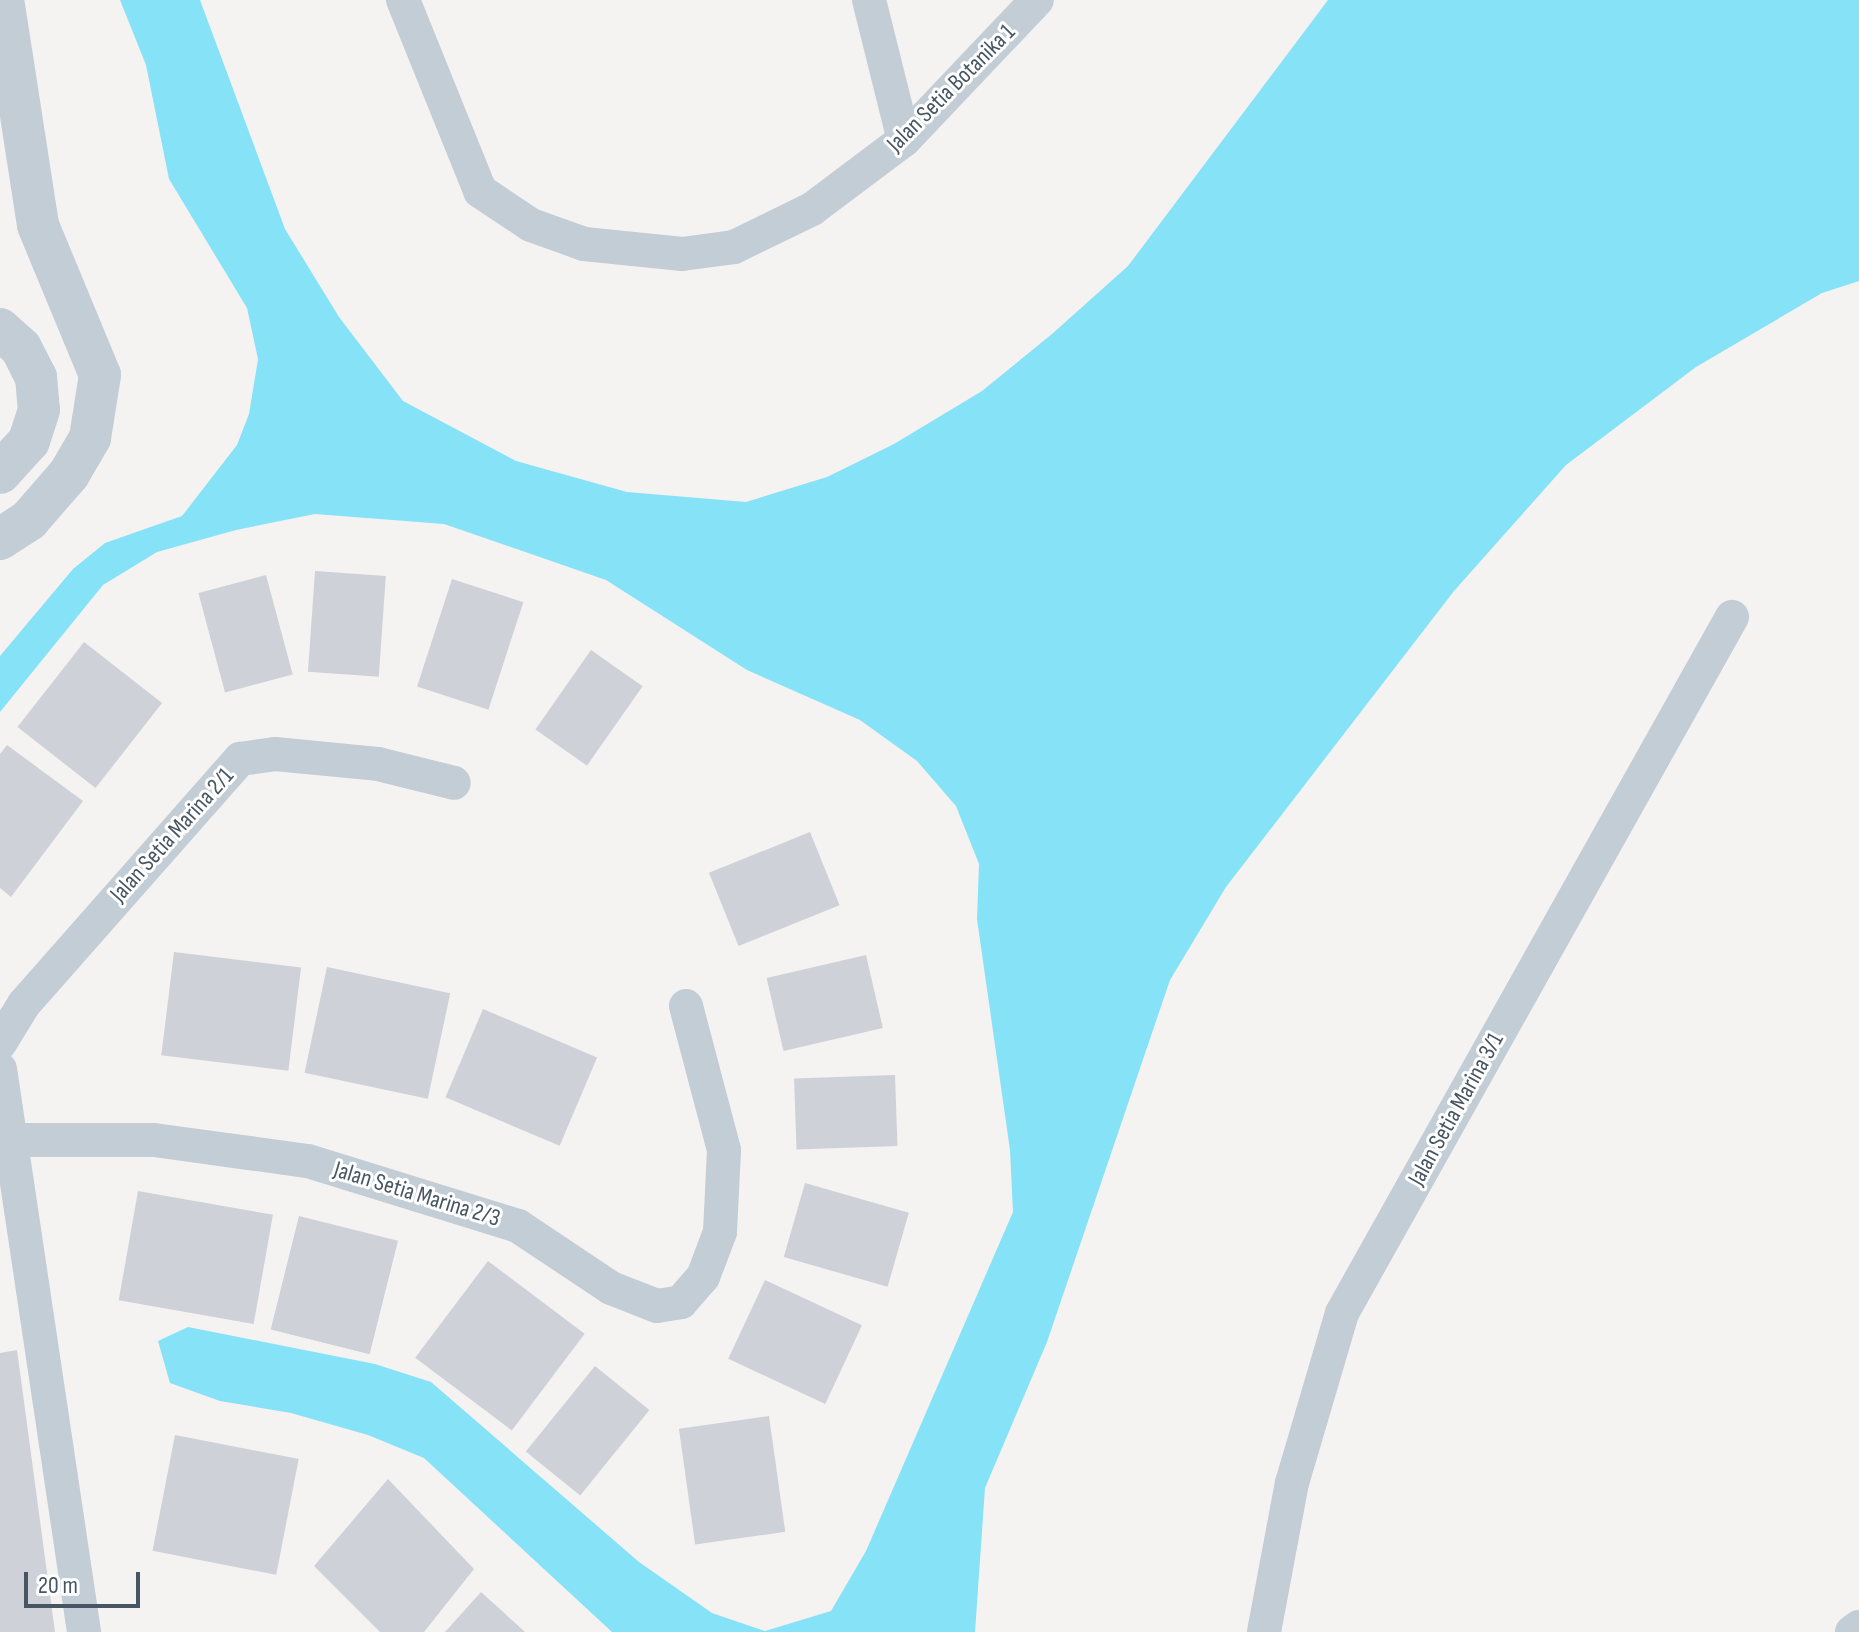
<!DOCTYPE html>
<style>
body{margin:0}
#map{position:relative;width:1859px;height:1632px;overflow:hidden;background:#f5f2f2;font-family:"Sofia Sans Condensed",sans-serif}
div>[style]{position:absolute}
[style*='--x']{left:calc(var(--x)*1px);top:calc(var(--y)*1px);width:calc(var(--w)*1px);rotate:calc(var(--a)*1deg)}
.water>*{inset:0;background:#86e2f6}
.building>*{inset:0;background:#ced1d8;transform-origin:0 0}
.minor>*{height:34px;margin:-17px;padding:0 17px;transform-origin:17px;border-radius:17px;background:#c2cdd5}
.tertiary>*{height:42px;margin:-21px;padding:0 21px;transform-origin:21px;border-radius:21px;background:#c2cdd5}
span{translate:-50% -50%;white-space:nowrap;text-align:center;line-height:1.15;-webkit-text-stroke:6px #fff;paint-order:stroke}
.street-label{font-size:24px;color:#475662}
.scale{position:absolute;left:24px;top:1572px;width:116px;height:36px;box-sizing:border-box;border:4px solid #475662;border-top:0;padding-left:10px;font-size:24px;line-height:28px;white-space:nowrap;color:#475662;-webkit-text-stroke:6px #fff;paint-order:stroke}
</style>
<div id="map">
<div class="water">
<i style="clip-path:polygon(120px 0,200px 0,285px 229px,339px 317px,403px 401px,516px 461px,627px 492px,746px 502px,827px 477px,894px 444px,982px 391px,1052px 334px,1128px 266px,1328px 0,1859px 0,1859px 281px,1822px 293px,1696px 367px,1566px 465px,1454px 591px,1226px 887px,1170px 980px,1047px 1342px,985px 1488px,975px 1632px,612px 1632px,424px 1458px,368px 1435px,291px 1413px,220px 1401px,170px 1383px,158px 1341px,188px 1327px,375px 1364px,431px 1382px,639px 1562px,712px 1613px,765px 1631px,831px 1611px,866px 1551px,1013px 1212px,1010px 1150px,977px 919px,979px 864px,956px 806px,917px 761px,860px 720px,747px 670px,606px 580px,444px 524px,315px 514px,236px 530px,157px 552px,103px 585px,0 712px,0 656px,73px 569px,105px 543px,182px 516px,237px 445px,249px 414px,258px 359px,247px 308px,169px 179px,146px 65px)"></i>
</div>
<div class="building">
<i style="left:315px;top:571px;width:71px;height:101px;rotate:4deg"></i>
<i style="left:266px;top:575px;width:103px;height:70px;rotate:75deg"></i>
<i style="left:452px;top:579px;width:75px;height:113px;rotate:18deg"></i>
<i style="left:84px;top:642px;width:99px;height:108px;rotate:38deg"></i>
<i style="left:591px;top:650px;width:63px;height:97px;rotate:35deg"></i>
<i style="clip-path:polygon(7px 745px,83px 801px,11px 897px,0 888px,0 754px)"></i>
<i style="left:810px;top:832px;width:79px;height:109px;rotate:68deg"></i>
<i style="left:174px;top:952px;width:128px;height:104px;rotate:7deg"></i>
<i style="left:866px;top:955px;width:75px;height:102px;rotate:77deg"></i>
<i style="left:327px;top:967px;width:126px;height:108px;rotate:12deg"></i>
<i style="left:483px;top:1009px;width:124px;height:96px;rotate:23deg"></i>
<i style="left:895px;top:1075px;width:71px;height:101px;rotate:88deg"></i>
<i style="left:805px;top:1183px;width:108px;height:77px;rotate:16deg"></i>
<i style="left:138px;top:1191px;width:137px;height:111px;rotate:10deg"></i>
<i style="left:299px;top:1216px;width:102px;height:117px;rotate:14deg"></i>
<i style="left:488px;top:1261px;width:121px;height:121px;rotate:37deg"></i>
<i style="left:765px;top:1280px;width:107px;height:87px;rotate:25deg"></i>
<i style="clip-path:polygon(17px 1350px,55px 1632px,0 1632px,0 1353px)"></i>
<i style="left:595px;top:1366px;width:70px;height:110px;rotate:39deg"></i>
<i style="left:769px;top:1416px;width:117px;height:91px;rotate:82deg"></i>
<i style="left:175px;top:1435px;width:126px;height:118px;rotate:11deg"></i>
<i style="clip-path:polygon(388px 1479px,474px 1569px,424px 1632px,380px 1632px,314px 1566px)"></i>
<i style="clip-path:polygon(481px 1592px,525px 1632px,445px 1632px)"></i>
</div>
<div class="minor">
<i style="--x:403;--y:0;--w:206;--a:68"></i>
<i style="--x:480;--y:191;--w:61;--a:33.7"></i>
<i style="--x:531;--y:225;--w:56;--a:19.7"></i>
<i style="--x:584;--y:244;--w:99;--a:5.8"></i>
<i style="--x:682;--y:254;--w:52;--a:-7.7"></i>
<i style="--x:734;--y:247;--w:87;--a:-26"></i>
<i style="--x:812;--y:209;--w:115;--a:-36.9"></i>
<i style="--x:904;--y:140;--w:193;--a:-46.5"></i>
<i style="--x:869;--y:0;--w:144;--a:76"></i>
<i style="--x:0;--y:1043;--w:46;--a:-58.4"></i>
<i style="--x:24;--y:1004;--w:327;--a:-48.6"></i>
<i style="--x:240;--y:759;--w:35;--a:-8"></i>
<i style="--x:275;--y:754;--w:103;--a:5.5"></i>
<i style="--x:378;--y:764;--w:78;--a:14"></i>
<i style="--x:0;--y:1069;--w:569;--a:81.51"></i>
<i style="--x:13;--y:1140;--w:141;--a:0"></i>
<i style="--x:154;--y:1140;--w:155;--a:7.8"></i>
<i style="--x:308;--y:1161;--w:220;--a:17.2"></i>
<i style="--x:518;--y:1226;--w:112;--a:33.7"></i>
<i style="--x:611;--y:1288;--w:49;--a:21.4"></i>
<i style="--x:657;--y:1306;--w:24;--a:-9"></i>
<i style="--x:681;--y:1302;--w:33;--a:-49"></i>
<i style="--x:703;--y:1277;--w:48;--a:-69.3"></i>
<i style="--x:720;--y:1232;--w:82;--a:-87.2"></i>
<i style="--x:724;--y:1150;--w:149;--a:-104.8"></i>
<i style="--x:1264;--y:1632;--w:152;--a:-79.4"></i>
<i style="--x:1292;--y:1483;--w:177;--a:-73.6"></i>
<i style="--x:1342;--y:1313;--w:798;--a:-60.74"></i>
<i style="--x:1852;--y:1632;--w:9;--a:-36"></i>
</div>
<div class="tertiary">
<i style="--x:0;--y:329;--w:28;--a:42"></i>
<i style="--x:21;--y:348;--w:33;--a:63"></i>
<i style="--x:36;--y:377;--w:33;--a:85"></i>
<i style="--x:39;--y:410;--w:33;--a:108"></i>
<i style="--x:29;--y:441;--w:43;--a:132.2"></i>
<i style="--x:0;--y:539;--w:35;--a:-33"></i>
<i style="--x:29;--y:520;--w:61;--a:-49"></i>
<i style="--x:69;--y:474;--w:42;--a:-59.7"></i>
<i style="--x:90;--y:438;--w:64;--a:-81"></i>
<i style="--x:100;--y:375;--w:162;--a:-112.5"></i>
<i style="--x:38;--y:225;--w:228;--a:-98.8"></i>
</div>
<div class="street-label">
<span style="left:951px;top:88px;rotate:-45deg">Jalan Setia Botanika 1</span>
<span style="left:172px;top:835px;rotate:-48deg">Jalan Setia Marina 2/1</span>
<span style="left:1456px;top:1109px;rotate:-61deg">Jalan Setia Marina 3/1</span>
<span style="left:417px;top:1194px;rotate:17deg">Jalan Setia Marina 2/3</span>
</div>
<div class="scale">20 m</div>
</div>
